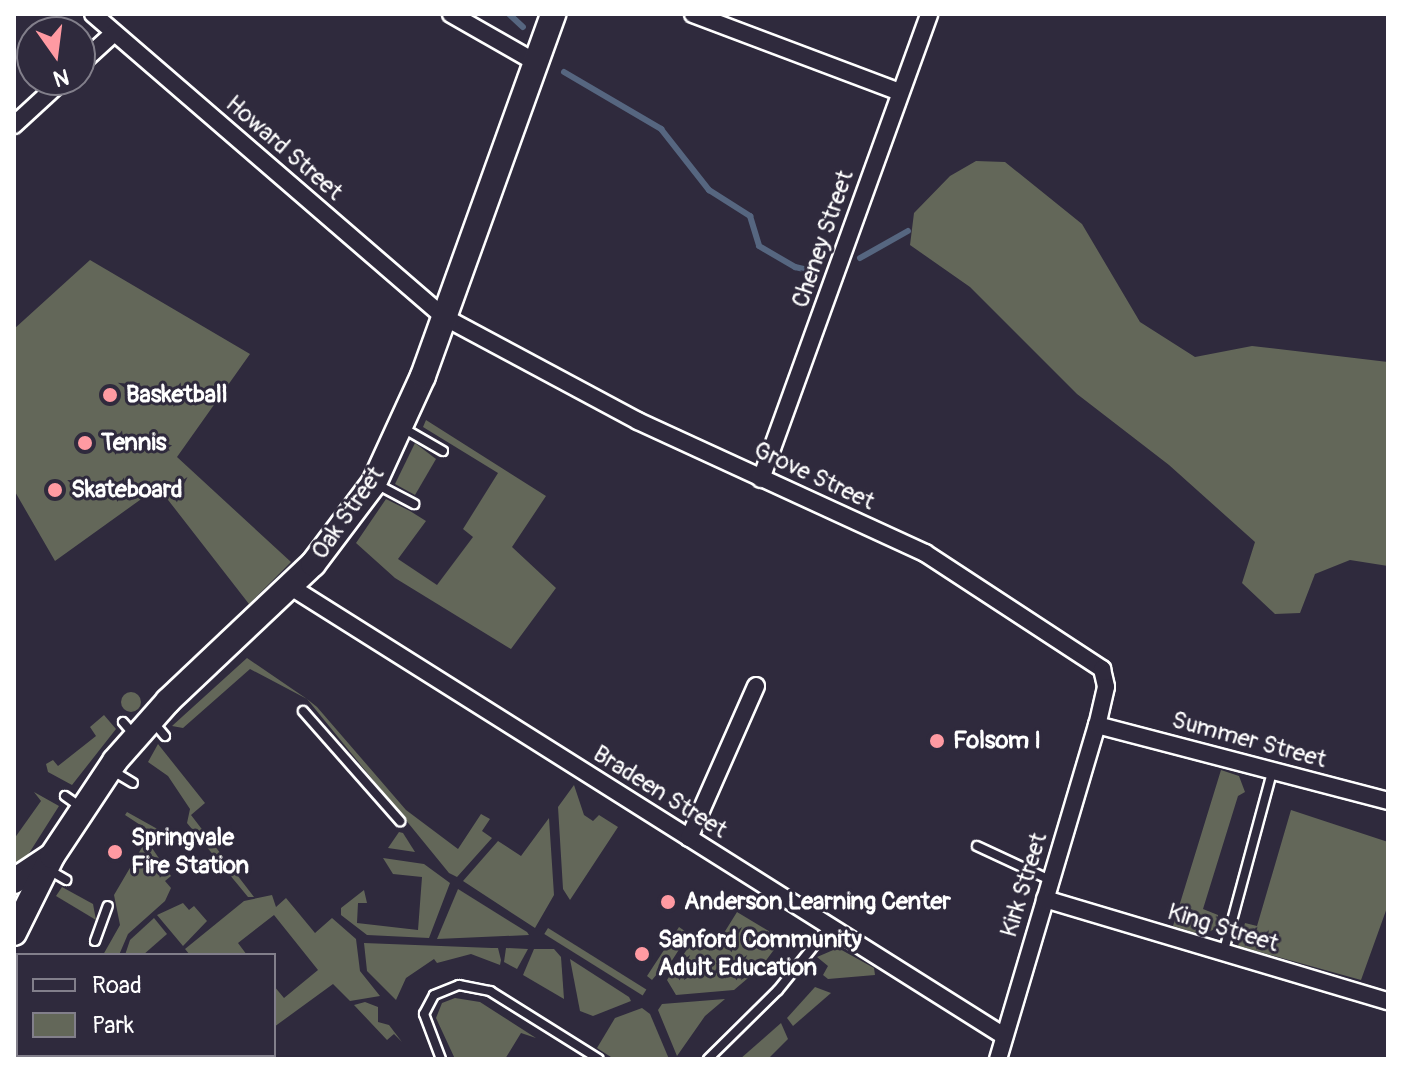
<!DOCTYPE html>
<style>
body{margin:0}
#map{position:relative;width:1402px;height:1073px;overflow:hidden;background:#2f2a3d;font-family:Pangolin,sans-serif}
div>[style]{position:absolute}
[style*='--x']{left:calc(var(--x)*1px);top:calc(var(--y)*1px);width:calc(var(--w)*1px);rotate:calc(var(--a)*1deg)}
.green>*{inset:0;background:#636759;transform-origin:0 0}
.round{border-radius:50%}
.stream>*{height:6px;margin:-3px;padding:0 3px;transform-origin:3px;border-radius:3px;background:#566680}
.roads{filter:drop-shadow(2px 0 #fff) drop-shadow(-2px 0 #fff) drop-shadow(0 2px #fff) drop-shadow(0 -2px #fff)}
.service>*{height:8px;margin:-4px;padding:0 4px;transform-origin:4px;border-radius:4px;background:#2f2a3d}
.minor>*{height:16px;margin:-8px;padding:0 8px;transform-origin:8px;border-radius:8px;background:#2f2a3d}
.secondary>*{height:24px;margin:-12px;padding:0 12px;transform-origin:12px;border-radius:12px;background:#2f2a3d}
.dots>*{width:22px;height:22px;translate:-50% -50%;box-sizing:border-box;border:4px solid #2f2a3d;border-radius:50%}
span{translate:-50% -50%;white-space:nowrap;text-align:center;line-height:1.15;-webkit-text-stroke:6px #2f2a3d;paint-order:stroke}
.street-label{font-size:24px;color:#fff}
.poi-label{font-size:24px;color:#fff;font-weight:700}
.left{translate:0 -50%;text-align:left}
.frame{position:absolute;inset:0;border:16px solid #fff;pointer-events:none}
.legend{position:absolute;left:16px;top:953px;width:260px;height:104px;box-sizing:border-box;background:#2f2a3d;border:2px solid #827f8b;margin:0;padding:10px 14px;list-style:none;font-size:24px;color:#fff}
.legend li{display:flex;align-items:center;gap:16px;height:40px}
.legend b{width:40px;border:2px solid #827f8b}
.north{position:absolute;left:16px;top:16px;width:80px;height:80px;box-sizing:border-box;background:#2f2a3d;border:2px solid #827f8b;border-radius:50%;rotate:166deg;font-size:22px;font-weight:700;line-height:32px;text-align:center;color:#fff}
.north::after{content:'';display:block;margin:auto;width:28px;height:36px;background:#ff9aa2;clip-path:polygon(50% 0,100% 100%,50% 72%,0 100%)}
</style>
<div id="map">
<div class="green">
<i style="clip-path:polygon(976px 161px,1005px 162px,1082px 224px,1140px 322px,1195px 357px,1252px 346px,1388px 362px,1388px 566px,1350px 560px,1315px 574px,1300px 613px,1275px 614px,1242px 583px,1255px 542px,1169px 465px,1077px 394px,970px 287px,910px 245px,914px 213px,950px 176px)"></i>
<i style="clip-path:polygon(90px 260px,250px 354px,177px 457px,291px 562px,249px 604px,158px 487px,55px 561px,14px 490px,14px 329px)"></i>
<i style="clip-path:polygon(426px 420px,546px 496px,512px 547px,556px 588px,511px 649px,395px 578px,356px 543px,386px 499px,410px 511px,426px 521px,398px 559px,437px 585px,473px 537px,463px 529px,498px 473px,423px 427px)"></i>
<i style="clip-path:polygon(415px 443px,436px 459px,415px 495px,395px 484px)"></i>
<i style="clip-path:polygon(247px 658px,307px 699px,317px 707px,406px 810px,458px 849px,481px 814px,490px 819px,482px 831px,492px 838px,457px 877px,449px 873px,307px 699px,250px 669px,183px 728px,172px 726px)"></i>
<i class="round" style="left:121px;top:692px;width:20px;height:20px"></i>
<i style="clip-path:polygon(104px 715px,116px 729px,72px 785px,48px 772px,46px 764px,53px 760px,58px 766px,96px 736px,90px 727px)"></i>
<i style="clip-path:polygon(158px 744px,205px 803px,191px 815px,254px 897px,248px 897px,187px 823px,190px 809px,168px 776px,148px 762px)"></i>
<i style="clip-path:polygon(1221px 770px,1239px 776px,1245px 792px,1238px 796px,1203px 909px,1218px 915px,1217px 928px,1202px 935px,1173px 926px)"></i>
<i style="clip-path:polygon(574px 785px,584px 815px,593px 821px,599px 815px,618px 827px,570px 900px,563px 889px,558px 807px)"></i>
<i style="clip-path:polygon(34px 792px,59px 806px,26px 858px,14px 866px,14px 839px,41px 801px)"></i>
<i style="clip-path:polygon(1291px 810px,1388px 842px,1388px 905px,1361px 980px,1238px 946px,1245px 923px,1257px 926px)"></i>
<i style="clip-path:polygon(127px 812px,161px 831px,152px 848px,171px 876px,165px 881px,171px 888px,165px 901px,128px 934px,119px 955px,103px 955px,120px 925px,114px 895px,151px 832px,125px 815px)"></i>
<i style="clip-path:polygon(549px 818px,554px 895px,535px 928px,463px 881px,498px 841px,521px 856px)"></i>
<i style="clip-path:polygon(399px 832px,403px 833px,415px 852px,388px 848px)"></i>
<i style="clip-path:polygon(383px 858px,424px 864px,450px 883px,429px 938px,367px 935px,341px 915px,341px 908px,364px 890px,367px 903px,358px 903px,357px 923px,418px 930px,422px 877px,393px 874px)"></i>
<i style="clip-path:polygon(62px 887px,93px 904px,96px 920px,56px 896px)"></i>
<i style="clip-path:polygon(458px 889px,527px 932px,529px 935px,437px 939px)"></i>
<i style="clip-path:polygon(272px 895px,276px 907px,286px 898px,315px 933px,332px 918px,356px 939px,360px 971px,380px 996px,350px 1001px,333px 984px,274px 1027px,274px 986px,284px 998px,318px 970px,274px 915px,238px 943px,247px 955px,190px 955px,185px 949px,244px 901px)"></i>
<i style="clip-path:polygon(183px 903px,189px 910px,194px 906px,207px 921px,183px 946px,157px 915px)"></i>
<i style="clip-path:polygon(737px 912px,782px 939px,761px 967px,734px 990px,676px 995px,667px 980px,695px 937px,714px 949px)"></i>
<i style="clip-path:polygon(154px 918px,167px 934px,143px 955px,125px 955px,130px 940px)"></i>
<i style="clip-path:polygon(679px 927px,689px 934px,662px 976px,657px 974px,652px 980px,647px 976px)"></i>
<i style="left:548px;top:928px;width:116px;height:7px;rotate:32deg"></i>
<i style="clip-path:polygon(364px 943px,492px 948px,498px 948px,501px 960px,500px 965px,471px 954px,437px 963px,434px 959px,406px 978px,396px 1000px,367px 971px)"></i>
<i style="clip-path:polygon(506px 948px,528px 949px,517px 969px,504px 962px)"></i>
<i style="clip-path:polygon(838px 948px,874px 968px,875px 975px,828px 979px,823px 975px,828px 966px,817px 957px)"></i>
<i style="clip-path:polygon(534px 949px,554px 949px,561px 957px,564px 999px,523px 975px)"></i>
<i style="clip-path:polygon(570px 959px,629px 997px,631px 1001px,593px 1016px,580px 1011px)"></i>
<i style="clip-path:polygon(815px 987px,831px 993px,793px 1026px,787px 1018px)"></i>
<i style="clip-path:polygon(455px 998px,480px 1002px,536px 1038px,521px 1033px,505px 1059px,455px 1059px,436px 1018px,442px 1003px)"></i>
<i style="clip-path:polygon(725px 999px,705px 1016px,677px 1056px,658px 1010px,662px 1004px)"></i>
<i style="clip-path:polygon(365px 1002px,378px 1007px,378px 1022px,389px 1025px,402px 1042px,394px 1034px,387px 1040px,354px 1005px)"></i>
<i style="clip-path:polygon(642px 1008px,650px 1014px,669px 1059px,614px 1059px,597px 1048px,615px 1018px)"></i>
<i style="clip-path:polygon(781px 1023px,788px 1039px,768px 1059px,740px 1059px)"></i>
</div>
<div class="stream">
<i style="--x:509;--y:14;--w:19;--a:43"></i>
<i style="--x:564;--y:72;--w:113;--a:30.4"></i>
<i style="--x:661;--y:129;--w:78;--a:51.8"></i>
<i style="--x:709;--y:190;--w:49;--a:32.4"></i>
<i style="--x:750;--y:216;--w:31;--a:73"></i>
<i style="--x:759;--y:246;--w:42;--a:30.3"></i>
<i style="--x:795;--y:267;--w:23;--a:13"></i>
<i style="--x:860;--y:258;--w:55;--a:-29.4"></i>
</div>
<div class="roads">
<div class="service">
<i style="--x:403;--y:428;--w:46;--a:29.9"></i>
<i style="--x:378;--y:485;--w:41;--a:27.8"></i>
<i style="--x:303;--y:711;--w:147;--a:48.6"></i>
<i style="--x:123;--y:722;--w:18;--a:49"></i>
<i style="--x:154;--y:723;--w:17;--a:50"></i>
<i style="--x:113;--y:771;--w:23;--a:31"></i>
<i style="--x:65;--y:796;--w:19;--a:35"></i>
<i style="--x:977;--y:846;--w:81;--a:25"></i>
<i style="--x:49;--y:870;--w:20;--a:30"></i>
<i style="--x:95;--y:941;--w:37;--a:-70"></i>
<i style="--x:1223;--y:954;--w:188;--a:-74.9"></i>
<i style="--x:441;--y:1059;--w:48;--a:-110.7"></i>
<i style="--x:424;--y:1014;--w:21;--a:-62"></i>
<i style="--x:434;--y:995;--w:27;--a:-22"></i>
<i style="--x:459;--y:985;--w:32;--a:11"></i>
<i style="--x:490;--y:991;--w:128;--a:32"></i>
<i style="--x:708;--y:1059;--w:98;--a:-44.6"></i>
<i style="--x:778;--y:990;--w:81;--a:-51"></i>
</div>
<div class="minor">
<i style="--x:93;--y:14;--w:464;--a:40.8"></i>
<i style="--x:444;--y:317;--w:220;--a:28.2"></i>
<i style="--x:638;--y:421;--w:316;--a:24.7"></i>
<i style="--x:925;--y:553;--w:212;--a:33.2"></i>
<i style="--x:1102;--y:669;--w:18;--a:77"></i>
<i style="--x:1106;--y:687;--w:39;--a:103"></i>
<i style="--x:1097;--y:725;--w:348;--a:106.5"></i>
<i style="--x:451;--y:14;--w:97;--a:29.7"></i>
<i style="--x:693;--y:14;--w:220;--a:20.7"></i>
<i style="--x:80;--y:64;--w:46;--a:-42.4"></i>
<i style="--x:14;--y:125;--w:67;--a:-42.6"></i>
<i style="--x:761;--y:479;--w:494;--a:-70.1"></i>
<i style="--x:291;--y:587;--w:843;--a:32.2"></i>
<i style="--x:1097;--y:725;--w:301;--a:14.6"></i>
<i style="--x:689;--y:838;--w:166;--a:-66.2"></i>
<i style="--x:1045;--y:899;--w:358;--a:16.6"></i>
</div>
<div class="secondary">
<i style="--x:14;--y:881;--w:43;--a:-33.7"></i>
<i style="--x:14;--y:933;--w:86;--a:-63.7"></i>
<i style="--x:52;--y:856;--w:114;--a:-56.4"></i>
<i style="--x:115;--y:761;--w:80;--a:-48.5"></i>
<i style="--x:168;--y:701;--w:199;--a:-43.4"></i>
<i style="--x:313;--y:564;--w:101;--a:-53"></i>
<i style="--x:374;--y:483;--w:118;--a:-65.4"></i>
<i style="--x:423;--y:376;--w:385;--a:-70.2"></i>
<i style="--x:14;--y:968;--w:7;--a:56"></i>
<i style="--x:14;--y:1022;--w:4;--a:-27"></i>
<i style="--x:80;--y:1055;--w:6;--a:45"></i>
</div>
</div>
<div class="dots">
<i style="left:110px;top:395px;background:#ff9aa2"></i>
<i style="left:85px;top:443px;background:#ff9aa2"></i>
<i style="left:55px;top:490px;background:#ff9aa2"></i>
<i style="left:937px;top:741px;background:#ff9aa2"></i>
<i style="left:115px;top:852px;background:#ff9aa2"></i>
<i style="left:668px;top:902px;background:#ff9aa2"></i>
<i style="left:642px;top:954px;background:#ff9aa2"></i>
</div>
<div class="street-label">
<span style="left:284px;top:148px;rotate:41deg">Howard Street</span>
<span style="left:823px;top:239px;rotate:-71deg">Cheney Street</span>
<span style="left:814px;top:476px;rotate:25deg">Grove Street</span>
<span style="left:348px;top:513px;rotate:-55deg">Oak Street</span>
<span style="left:1249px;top:740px;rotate:15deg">Summer Street</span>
<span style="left:660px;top:792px;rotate:32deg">Bradeen Street</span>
<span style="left:1024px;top:885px;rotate:-73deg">Kirk Street</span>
<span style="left:1223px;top:928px;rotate:17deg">King Street</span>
</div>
<div class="poi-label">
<span class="left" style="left:126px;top:395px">Basketball</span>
<span class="left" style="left:101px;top:443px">Tennis</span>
<span class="left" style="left:71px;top:490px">Skateboard</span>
<span class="left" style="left:953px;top:741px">Folsom I</span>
<span class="left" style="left:131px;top:852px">Springvale<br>Fire Station</span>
<span class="left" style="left:684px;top:902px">Anderson Learning Center</span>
<span class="left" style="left:658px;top:954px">Sanford Community<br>Adult Education</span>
</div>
<div class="frame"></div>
<ul class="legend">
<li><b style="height:10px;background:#2f2a3d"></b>Road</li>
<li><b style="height:22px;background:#636759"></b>Park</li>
</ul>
<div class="north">N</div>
</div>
